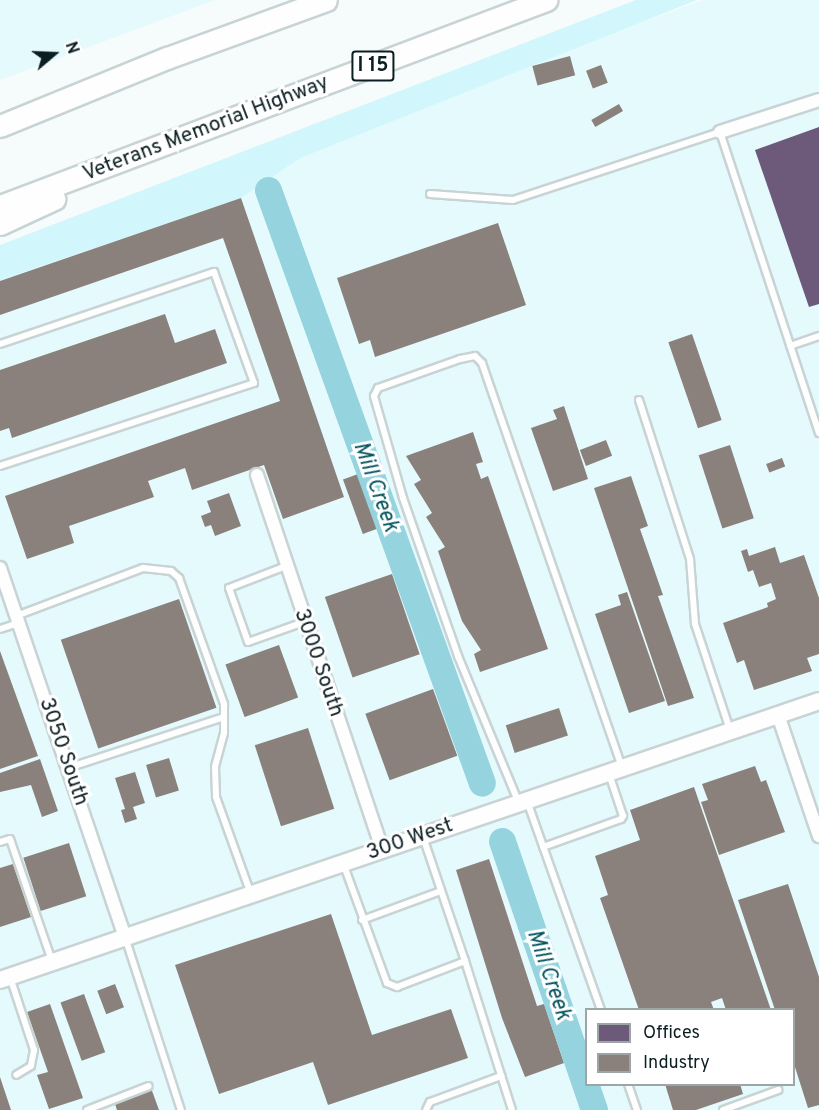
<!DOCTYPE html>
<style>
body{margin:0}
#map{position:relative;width:819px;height:1110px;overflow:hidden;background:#f6fbfb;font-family:Overpass,sans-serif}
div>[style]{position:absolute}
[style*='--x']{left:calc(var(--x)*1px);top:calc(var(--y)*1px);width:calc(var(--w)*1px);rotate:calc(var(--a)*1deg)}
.built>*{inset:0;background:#e5fafd}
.green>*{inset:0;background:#d1f6fc}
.offices>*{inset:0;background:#6d597a}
.industry>*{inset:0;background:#8a817c;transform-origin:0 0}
.river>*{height:27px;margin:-13.5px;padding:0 13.5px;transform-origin:13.5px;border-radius:13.5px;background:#95d3de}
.roads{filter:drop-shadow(2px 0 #c8d3d4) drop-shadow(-2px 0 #c8d3d4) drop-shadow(0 2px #c8d3d4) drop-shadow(0 -2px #c8d3d4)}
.service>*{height:6px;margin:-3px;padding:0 3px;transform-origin:3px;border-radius:3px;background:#fefefe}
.minor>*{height:12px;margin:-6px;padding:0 6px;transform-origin:6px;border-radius:6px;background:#fefefe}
.secondary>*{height:16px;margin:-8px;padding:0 8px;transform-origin:8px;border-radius:8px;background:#fefefe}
.motorway>*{height:21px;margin:-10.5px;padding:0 10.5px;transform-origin:10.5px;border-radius:10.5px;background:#fefefe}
span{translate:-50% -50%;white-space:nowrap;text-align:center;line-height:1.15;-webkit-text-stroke:6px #fff;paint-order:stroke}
.shield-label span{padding:2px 4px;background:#fff;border:2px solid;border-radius:4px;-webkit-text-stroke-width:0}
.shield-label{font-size:20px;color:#0b1e21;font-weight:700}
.street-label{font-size:21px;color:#0b1e21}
.water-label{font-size:22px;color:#03545f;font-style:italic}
.legend{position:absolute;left:585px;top:1008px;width:210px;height:78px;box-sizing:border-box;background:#fff;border:2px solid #9da5a6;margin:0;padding:8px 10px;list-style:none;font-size:18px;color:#0b1e21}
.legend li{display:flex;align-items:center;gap:12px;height:30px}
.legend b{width:30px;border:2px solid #9da5a6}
.north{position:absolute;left:24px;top:24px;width:60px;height:60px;-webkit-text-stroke:4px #fff;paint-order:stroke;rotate:71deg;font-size:16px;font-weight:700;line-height:24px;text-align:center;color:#0b1e21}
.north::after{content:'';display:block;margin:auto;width:21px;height:27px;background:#0b1e21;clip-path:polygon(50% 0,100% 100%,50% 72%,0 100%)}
</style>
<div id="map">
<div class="built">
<i style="clip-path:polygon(0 0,215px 0,0 80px)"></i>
<i style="clip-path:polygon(evenodd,703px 0,819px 0,819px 1110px,0 1110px,0 262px,240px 168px,703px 0,586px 1010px,794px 1010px,794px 1084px,586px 1084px,586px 1010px)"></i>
</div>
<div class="green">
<i style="clip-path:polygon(636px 0,697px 0,300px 158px,241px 198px,0 280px,0 245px)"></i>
</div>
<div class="offices">
<i style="clip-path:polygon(819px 127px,819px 304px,809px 307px,755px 150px)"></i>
</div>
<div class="industry">
<i style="left:570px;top:56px;width:20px;height:39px;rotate:75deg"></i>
<i style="left:601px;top:65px;width:19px;height:16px;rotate:69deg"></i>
<i style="left:619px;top:104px;width:8px;height:32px;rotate:60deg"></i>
<i style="clip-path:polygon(241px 198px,344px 497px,283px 519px,264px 465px,192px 490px,185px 468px,148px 481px,154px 497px,69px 526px,74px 543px,27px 559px,5px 496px,280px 401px,223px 238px,0 315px,0 281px)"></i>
<i style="clip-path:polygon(498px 223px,526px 305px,375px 357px,370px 340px,359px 344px,337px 278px)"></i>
<i style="clip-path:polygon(165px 314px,175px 343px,215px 329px,227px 363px,12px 438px,9px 428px,0 431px,0 370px)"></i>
<i style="left:692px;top:334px;width:91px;height:25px;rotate:71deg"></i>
<i style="clip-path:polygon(564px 406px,588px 479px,553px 491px,531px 428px,557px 419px,553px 410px)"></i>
<i style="clip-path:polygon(473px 432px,483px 462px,476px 464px,481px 479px,488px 476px,548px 649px,480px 672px,474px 654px,481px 650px,462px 621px,438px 551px,445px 547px,426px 517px,432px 513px,414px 484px,421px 480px,406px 456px)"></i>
<i style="left:606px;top:440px;width:17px;height:28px;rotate:69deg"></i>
<i style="left:730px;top:445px;width:77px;height:33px;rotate:72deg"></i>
<i style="left:782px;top:458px;width:9px;height:17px;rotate:69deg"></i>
<i style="left:358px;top:474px;width:58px;height:16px;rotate:70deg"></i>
<i style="clip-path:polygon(631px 476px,648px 526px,640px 529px,663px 595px,658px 596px,694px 698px,668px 706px,594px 488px)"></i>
<i style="clip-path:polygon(229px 493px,241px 526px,215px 536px,211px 525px,205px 527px,201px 516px,211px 512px,207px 501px)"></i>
<i style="clip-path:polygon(775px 547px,780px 563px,804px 555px,819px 598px,819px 654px,807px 658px,812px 671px,754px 690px,744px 660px,737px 663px,723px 623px,768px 607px,767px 603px,776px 599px,771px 583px,759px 587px,753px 570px,748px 572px,741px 551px,747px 549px,749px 556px)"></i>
<i style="left:392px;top:574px;width:85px;height:71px;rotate:71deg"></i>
<i style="clip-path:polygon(627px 592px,665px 701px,629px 713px,595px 614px,621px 605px,618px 595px)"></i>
<i style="left:179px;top:599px;width:115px;height:125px;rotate:71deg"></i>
<i style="left:279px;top:645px;width:56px;height:57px;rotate:70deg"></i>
<i style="clip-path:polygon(0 651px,38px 756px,0 769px)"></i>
<i style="left:433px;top:689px;width:71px;height:72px;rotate:70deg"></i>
<i style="left:559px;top:708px;width:29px;height:56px;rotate:72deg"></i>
<i style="left:308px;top:728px;width:85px;height:56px;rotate:72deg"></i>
<i style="left:169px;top:758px;width:34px;height:24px;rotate:73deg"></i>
<i style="clip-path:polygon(40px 759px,58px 811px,42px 817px,31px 785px,0 792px,0 773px)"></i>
<i style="clip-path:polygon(755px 766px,761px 782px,766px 780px,785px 832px,719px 855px,701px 802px,708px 800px,702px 784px)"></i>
<i style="clip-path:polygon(135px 772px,145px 803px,133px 807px,137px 819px,125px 823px,121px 810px,125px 809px,115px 778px)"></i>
<i style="clip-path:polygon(694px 787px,771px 1010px,726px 1010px,722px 998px,711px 1002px,714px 1010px,639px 1010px,600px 898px,608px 895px,595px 856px,640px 840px,630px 810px)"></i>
<i style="left:69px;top:843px;width:56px;height:48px;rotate:72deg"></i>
<i style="clip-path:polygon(489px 859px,537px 1006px,544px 1004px,564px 1063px,525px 1077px,502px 1018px,456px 870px)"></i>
<i style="clip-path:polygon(13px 864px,31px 917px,0 927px,0 868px)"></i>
<i style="clip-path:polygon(788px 884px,819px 977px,819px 1105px,808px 1108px,794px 1064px,794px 1010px,775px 1010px,738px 900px)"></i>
<i style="clip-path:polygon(331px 914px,372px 1035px,451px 1009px,468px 1058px,328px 1105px,313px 1062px,219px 1094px,175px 965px)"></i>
<i style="left:115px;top:984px;width:25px;height:19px;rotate:69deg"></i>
<i style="left:84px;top:994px;width:62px;height:25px;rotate:70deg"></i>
<i style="clip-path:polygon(50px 1004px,83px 1098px,49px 1109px,37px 1075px,48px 1072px,27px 1012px)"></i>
<i style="clip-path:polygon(0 1077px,11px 1110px,0 1110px)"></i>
<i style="clip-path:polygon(665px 1084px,740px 1084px,743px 1094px,696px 1110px,673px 1110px)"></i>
<i style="clip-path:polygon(151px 1088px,159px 1110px,117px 1110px,114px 1101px)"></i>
</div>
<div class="river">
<i style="--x:268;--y:190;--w:630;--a:70.16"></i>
<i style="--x:502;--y:841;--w:284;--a:71.1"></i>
</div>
<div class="roads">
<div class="service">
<i style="--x:430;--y:194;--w:83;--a:4.1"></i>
<i style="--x:513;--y:200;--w:218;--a:-18.2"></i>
<i style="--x:720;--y:132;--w:317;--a:71.8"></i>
<i style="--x:0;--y:344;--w:226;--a:-18.6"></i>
<i style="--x:214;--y:272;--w:118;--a:70.2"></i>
<i style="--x:254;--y:383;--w:267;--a:161.9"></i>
<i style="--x:790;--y:346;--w:31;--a:-19"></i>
<i style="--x:639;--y:400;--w:167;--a:72.2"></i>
<i style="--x:690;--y:559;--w:65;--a:85.6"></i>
<i style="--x:695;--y:624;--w:112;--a:71.7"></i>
<i style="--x:286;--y:566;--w:61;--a:158.9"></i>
<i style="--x:229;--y:588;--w:57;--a:70.6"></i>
<i style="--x:248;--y:642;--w:59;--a:-19.7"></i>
<i style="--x:16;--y:616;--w:136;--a:-20.7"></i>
<i style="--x:143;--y:568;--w:28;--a:6"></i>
<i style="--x:171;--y:571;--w:11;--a:41"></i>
<i style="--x:179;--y:578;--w:134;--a:70.3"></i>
<i style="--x:224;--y:704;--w:29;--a:90"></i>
<i style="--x:224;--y:733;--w:35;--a:105"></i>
<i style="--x:215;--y:767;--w:30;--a:88"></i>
<i style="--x:216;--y:797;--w:103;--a:70.2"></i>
<i style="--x:0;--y:629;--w:20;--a:-18"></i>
<i style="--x:68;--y:768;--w:164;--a:-18.1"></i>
<i style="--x:518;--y:801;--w:157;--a:-112.5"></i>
<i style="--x:458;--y:656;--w:167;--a:-109.2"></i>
<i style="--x:403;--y:498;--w:106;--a:-105.9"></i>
<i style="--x:374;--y:396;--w:9;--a:-63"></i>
<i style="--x:378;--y:388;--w:87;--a:-19.5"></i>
<i style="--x:460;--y:359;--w:15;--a:-11"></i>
<i style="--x:475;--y:356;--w:10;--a:45"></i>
<i style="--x:482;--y:363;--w:428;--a:70.9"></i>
<i style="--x:527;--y:801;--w:222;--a:70.5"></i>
<i style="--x:423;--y:837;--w:131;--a:71.3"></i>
<i style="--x:0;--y:842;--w:10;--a:-17"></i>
<i style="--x:10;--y:839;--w:129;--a:71"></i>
<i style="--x:543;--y:847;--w:83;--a:-19.7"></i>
<i style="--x:621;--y:819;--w:4;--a:-56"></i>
<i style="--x:623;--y:816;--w:44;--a:-108.4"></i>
<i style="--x:343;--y:863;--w:128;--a:69.9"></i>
<i style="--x:387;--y:983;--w:11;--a:22"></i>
<i style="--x:397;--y:987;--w:73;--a:-20.9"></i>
<i style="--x:465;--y:961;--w:156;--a:72.5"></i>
<i style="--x:362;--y:920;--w:84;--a:-20.2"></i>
<i style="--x:125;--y:937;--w:182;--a:72.1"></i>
<i style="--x:10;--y:977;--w:77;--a:71.8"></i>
<i style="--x:34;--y:1050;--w:16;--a:101"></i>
<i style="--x:31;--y:1066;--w:17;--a:149"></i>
<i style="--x:628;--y:1084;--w:28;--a:71"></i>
<i style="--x:87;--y:1110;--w:66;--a:-21.2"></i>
<i style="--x:426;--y:1110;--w:9;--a:-63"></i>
<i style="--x:430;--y:1102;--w:76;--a:-20.1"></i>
<i style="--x:723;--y:1110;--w:59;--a:-20"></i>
</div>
<div class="minor">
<i style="--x:720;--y:132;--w:104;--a:-17.9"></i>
<i style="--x:257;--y:475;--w:394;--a:71.5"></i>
<i style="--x:0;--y:568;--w:390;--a:71.3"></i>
<i style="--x:778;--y:715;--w:128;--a:71.3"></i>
</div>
<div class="secondary">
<i style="--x:0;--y:980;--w:865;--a:-18.81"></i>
</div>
<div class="motorway">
<i style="--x:0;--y:126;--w:180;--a:-22.2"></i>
<i style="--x:167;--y:58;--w:169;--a:-20"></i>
<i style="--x:0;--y:206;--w:584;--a:-20.67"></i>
<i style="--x:0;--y:224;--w:60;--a:-24.8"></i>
</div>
</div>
<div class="shield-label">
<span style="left:373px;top:66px">I 15</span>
</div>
<div class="street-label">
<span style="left:206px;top:129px;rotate:-21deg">Veterans Memorial Highway</span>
<span style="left:318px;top:663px;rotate:71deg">3000 South</span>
<span style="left:63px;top:752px;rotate:71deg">3050 South</span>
<span style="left:410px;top:840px;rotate:-19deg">300 West</span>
</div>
<div class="water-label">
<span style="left:375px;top:487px;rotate:70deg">Mill Creek</span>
<span style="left:548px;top:975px;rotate:71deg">Mill Creek</span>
</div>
<ul class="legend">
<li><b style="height:16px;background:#6d597a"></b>Offices</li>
<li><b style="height:16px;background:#8a817c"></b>Industry</li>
</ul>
<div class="north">N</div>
</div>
